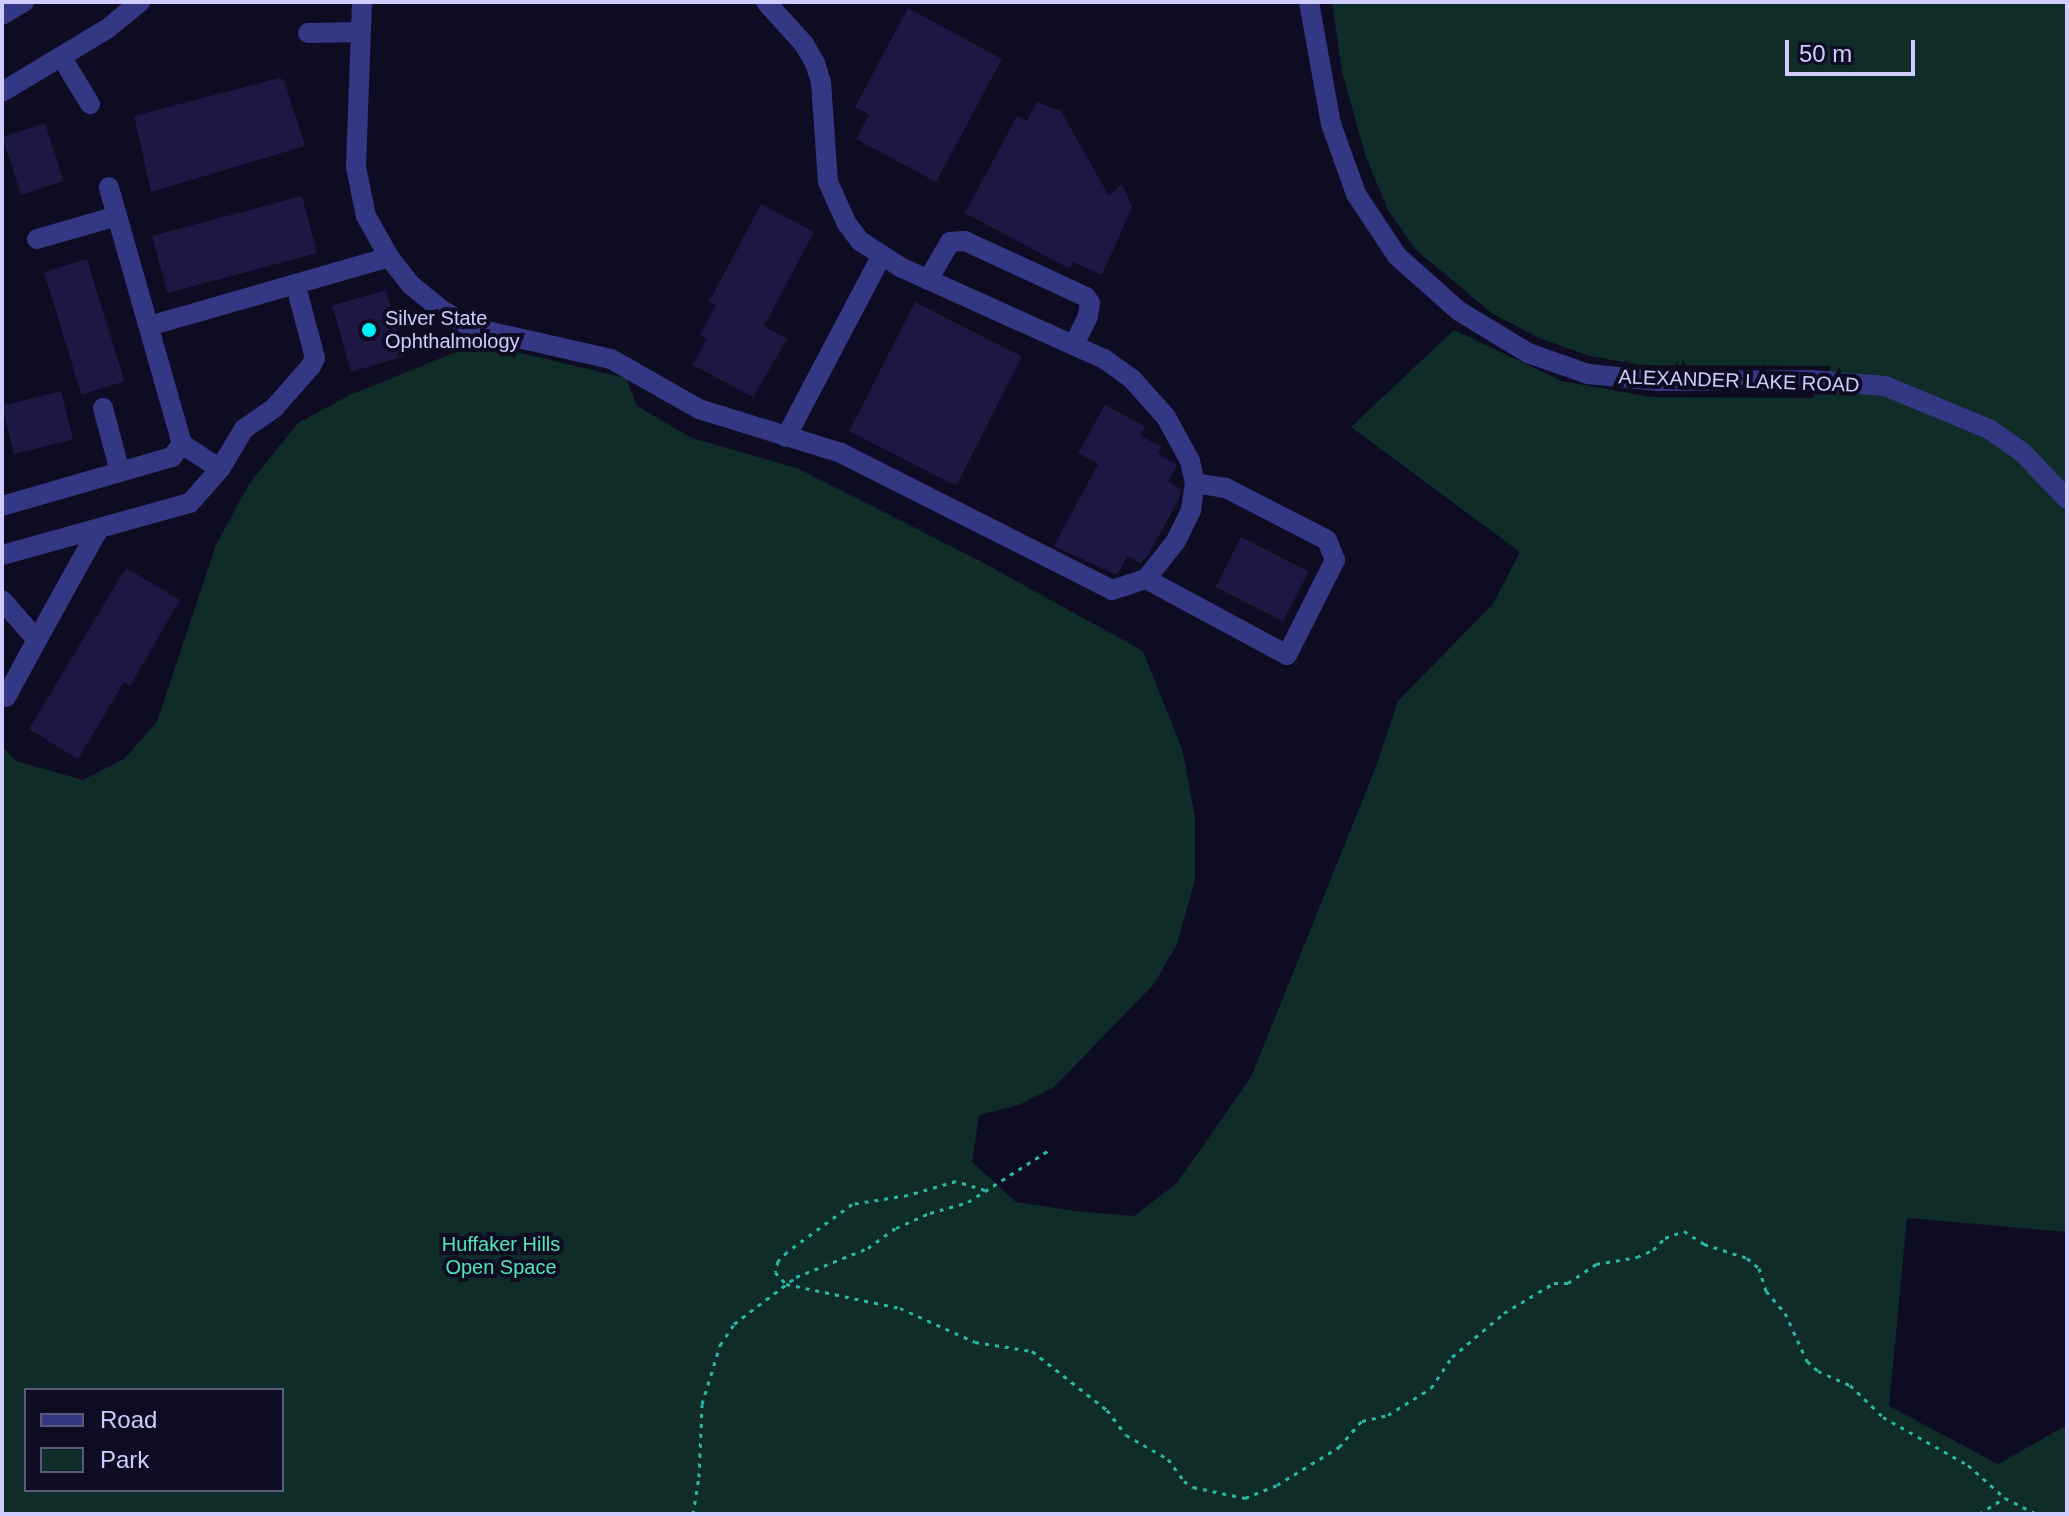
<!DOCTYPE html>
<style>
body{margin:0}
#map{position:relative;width:2069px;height:1516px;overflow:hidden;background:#0e0c22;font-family:Arial,sans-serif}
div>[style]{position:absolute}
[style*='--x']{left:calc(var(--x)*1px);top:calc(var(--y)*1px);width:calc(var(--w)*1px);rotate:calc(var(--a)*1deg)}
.green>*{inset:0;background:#0f2c29}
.building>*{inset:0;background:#1d1743;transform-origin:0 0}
.path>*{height:3px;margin-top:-1.5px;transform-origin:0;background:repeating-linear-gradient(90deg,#27b8a6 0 4px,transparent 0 10px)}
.minor>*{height:20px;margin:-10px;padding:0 10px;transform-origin:10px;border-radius:10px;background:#343783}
.dots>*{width:22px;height:22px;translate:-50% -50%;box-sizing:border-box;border:4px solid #0e0c22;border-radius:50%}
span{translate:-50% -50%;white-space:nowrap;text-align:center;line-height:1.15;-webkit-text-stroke:8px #0e0c22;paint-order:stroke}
.poi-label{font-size:20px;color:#cfccff}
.left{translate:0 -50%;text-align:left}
.street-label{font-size:20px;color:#cfccff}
.park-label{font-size:20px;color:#52e5b7}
.frame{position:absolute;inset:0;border:4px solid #cfccff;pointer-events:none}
.legend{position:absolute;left:24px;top:1388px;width:260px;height:104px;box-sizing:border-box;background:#0e0c22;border:2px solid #5b597a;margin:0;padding:10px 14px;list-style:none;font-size:24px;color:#cfccff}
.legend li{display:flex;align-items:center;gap:16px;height:40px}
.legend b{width:40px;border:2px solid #5b597a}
.scale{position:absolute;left:1785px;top:40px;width:130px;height:36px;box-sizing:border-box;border:4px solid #cfccff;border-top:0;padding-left:10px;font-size:24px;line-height:28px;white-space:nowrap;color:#cfccff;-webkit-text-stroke:6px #0e0c22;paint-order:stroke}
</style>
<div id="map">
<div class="green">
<i style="clip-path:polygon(evenodd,1332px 2px,2067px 2px,2067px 1232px,1907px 1218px,1889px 1406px,1998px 1464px,2067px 1425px,2067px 1514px,2px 1514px,2px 746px,16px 761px,83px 780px,124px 759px,157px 722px,216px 545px,249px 484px,298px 423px,350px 395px,456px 352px,480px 347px,508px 350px,626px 378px,637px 406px,692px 438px,797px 468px,980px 561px,1143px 651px,1182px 749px,1195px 817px,1195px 880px,1177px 944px,1154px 984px,1054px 1087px,1019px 1105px,979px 1115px,972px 1162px,1016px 1202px,1075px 1211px,1134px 1216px,1177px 1183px,1251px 1077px,1374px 772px,1398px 701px,1493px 604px,1520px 552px,1351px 427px,1454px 330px,1562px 381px,1651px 397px,1813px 398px,1831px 366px,1640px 365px,1590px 356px,1539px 338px,1493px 314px,1415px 249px,1388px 210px,1366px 157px,1342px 72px,1332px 2px,26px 1390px,282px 1390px,282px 1490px,26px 1490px,26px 1390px)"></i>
</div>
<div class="building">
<i style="clip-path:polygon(908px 8px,1002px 59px,936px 182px,856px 139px,869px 115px,855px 107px)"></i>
<i style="clip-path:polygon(279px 78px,284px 80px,305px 146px,151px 192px,134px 116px)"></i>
<i style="clip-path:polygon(1037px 102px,1061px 111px,1109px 196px,1122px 184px,1132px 207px,1102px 275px,1073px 262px,1070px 269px,965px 213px,1017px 116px,1027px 121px)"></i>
<i style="left:45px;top:123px;width:61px;height:45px;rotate:72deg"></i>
<i style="left:302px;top:196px;width:59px;height:155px;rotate:75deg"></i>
<i style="clip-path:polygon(761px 204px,814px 232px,764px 326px,787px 339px,753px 397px,693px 365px,707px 339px,700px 335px,716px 305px,709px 302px)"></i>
<i style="left:87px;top:259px;width:128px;height:45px;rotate:73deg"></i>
<i style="left:386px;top:290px;width:69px;height:56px;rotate:74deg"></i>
<i style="left:915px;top:302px;width:120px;height:145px;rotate:27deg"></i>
<i style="left:61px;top:391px;width:50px;height:61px;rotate:76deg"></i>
<i style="clip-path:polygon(1105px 405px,1145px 426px,1140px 435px,1161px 447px,1158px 454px,1177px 465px,1168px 482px,1181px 489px,1179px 499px,1150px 552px,1141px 564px,1127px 556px,1117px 575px,1054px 546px,1098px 464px,1078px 453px)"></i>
<i style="left:1241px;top:537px;width:76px;height:56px;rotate:27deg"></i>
<i style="clip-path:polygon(126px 568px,180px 600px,130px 686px,124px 682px,78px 759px,29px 729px)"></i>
</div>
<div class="path">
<i style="--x:985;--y:1190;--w:30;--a:-163"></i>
<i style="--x:956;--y:1181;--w:50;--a:163.7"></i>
<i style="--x:908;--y:1195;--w:57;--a:170.9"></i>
<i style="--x:852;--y:1204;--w:81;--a:143.6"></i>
<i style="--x:787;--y:1252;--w:13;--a:135"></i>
<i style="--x:778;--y:1261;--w:11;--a:105"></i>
<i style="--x:775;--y:1272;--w:16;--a:47"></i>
<i style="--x:786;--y:1284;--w:116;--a:11.9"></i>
<i style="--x:900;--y:1308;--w:82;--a:24.4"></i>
<i style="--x:975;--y:1342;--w:58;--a:9"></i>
<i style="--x:1032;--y:1351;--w:95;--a:38.2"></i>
<i style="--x:1107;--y:1410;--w:31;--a:53"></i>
<i style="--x:1126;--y:1435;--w:48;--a:29.7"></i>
<i style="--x:1168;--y:1459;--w:27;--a:54"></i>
<i style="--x:1184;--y:1481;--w:11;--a:34"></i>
<i style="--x:1193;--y:1487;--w:53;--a:11.9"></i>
<i style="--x:1245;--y:1498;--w:35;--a:-22"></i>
<i style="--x:1277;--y:1485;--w:73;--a:-31.5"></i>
<i style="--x:1339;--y:1447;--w:35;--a:-49"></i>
<i style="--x:1362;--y:1421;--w:27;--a:-13"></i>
<i style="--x:1388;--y:1415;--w:51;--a:-32.1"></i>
<i style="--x:1431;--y:1388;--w:37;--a:-56"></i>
<i style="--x:1452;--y:1357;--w:68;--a:-40.2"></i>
<i style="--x:1504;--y:1313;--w:58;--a:-31"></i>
<i style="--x:1554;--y:1283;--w:14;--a:0"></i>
<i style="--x:1568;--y:1283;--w:34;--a:-34"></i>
<i style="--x:1596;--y:1264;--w:42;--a:-9.7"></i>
<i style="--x:1637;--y:1257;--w:17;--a:-24"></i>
<i style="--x:1653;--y:1250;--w:17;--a:-45"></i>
<i style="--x:1665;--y:1238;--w:20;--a:-20"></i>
<i style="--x:1684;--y:1231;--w:24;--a:33"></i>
<i style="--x:1704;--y:1244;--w:45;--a:18"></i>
<i style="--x:1747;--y:1258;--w:16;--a:40"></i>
<i style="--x:1759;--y:1268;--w:24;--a:73"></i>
<i style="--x:1766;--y:1291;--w:29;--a:49"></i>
<i style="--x:1785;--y:1313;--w:53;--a:65.4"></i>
<i style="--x:1807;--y:1361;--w:15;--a:42"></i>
<i style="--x:1818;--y:1371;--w:35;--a:24"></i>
<i style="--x:1850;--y:1385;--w:46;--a:44.1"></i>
<i style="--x:1883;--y:1417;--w:98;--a:29.5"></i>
<i style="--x:1968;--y:1465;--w:50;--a:41.7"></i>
<i style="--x:693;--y:1514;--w:37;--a:-81"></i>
<i style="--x:699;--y:1477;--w:73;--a:-87.6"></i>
<i style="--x:702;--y:1404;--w:62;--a:-73"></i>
<i style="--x:720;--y:1345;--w:25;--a:-56"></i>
<i style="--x:734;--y:1324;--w:78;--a:-37.2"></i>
<i style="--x:796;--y:1277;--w:78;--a:-21.9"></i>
<i style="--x:868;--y:1248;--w:34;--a:-36"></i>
<i style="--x:896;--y:1228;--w:37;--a:-24"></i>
<i style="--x:930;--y:1213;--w:40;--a:-16"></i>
<i style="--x:968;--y:1202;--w:96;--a:-32.7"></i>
<i style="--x:1979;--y:1514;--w:31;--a:-32"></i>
<i style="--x:2005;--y:1498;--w:35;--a:27"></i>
<i style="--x:2043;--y:1514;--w:5;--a:0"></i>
</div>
<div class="minor">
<i style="--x:362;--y:2;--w:165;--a:92.1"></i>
<i style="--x:356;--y:167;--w:50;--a:78.5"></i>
<i style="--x:366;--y:216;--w:47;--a:60.7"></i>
<i style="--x:389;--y:257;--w:36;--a:52"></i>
<i style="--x:411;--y:285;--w:40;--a:39"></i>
<i style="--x:442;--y:310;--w:29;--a:31"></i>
<i style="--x:467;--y:325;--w:25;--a:16"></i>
<i style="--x:491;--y:332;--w:123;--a:12.7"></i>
<i style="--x:611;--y:359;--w:101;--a:29.6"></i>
<i style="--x:699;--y:409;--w:149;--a:17.2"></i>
<i style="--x:841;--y:453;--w:304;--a:26.8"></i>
<i style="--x:1112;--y:590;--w:36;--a:-18"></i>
<i style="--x:1146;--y:579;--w:48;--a:-51.7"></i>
<i style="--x:1176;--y:541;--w:34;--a:-64"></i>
<i style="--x:1191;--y:510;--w:27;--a:-82"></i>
<i style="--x:1195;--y:483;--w:23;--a:-103"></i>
<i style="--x:1190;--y:461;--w:50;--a:-118.6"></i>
<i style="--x:1166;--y:417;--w:51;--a:-131.8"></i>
<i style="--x:1132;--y:379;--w:34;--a:-144"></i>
<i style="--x:1104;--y:359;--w:222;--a:-155.7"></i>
<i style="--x:902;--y:268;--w:50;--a:-147.3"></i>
<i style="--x:860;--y:241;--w:21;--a:-127"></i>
<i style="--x:847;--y:224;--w:46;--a:-114.3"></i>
<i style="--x:828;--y:182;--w:100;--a:-94"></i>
<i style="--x:821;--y:82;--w:20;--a:-108"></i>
<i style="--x:815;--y:63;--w:22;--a:-120"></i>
<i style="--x:804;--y:44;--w:57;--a:-132.1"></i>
<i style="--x:1309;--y:2;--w:124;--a:79.8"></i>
<i style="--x:1331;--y:124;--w:74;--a:70.3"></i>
<i style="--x:1356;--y:194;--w:74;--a:56.5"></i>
<i style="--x:1397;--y:256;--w:83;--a:41.6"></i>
<i style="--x:1459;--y:311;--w:81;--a:31.3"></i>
<i style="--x:1528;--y:353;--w:64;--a:19.3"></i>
<i style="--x:1588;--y:374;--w:71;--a:5.6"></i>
<i style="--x:1659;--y:381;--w:152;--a:-0.4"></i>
<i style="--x:1811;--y:380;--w:74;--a:4.6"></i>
<i style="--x:1885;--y:386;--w:113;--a:22.5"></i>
<i style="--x:1989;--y:429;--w:40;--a:34.9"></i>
<i style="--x:2022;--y:452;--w:65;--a:46.2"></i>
<i style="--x:2;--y:15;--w:26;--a:-31"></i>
<i style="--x:308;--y:33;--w:53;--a:-1.1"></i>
<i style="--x:62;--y:58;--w:54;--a:58.7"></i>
<i style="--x:2;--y:92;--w:122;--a:-31"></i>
<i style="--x:107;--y:29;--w:43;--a:-39.3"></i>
<i style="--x:37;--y:239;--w:83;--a:-16"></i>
<i style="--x:928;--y:280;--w:44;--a:-59.9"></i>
<i style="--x:950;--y:242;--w:15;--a:-4"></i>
<i style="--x:965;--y:241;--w:133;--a:24.8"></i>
<i style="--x:1086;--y:297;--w:7;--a:56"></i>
<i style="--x:1090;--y:303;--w:13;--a:99"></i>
<i style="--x:1088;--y:316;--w:32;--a:116"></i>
<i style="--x:149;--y:326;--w:250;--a:-16"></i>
<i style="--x:103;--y:408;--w:66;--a:75.1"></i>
<i style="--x:786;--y:437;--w:204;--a:-62.2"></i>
<i style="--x:182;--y:444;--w:45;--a:33.3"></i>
<i style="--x:220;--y:469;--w:47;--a:-59"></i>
<i style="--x:244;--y:429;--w:38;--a:-35"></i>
<i style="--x:275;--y:407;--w:55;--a:-48.7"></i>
<i style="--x:311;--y:366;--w:9;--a:-63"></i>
<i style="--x:315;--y:358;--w:74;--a:-104.8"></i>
<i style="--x:2;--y:506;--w:177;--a:-16.1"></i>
<i style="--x:172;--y:457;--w:16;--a:-52"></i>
<i style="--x:182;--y:444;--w:267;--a:-105.9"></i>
<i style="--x:2;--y:555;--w:195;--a:-15.5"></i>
<i style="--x:190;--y:503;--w:45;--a:-48.6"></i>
<i style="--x:1146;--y:579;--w:160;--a:28.3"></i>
<i style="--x:1287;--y:655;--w:106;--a:-63.2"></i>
<i style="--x:1335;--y:560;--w:22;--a:-112"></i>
<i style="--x:1327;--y:540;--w:114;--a:-152.8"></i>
<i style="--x:1226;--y:488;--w:31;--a:-171"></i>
<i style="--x:2;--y:600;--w:53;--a:48.8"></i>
<i style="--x:37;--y:640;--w:126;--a:-61"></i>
<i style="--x:6;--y:697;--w:65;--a:-61.5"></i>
</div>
<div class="dots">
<i style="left:369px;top:330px;background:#00eff7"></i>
</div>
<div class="poi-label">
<span class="left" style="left:385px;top:330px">Silver State<br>Ophthalmology</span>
</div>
<div class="street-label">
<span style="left:1739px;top:381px;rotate:2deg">ALEXANDER LAKE ROAD</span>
</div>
<div class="park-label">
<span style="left:501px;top:1256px">Huffaker Hills<br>Open Space</span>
</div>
<div class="frame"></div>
<ul class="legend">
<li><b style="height:10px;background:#343783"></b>Road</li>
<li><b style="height:22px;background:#0f2c29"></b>Park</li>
</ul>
<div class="scale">50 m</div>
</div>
